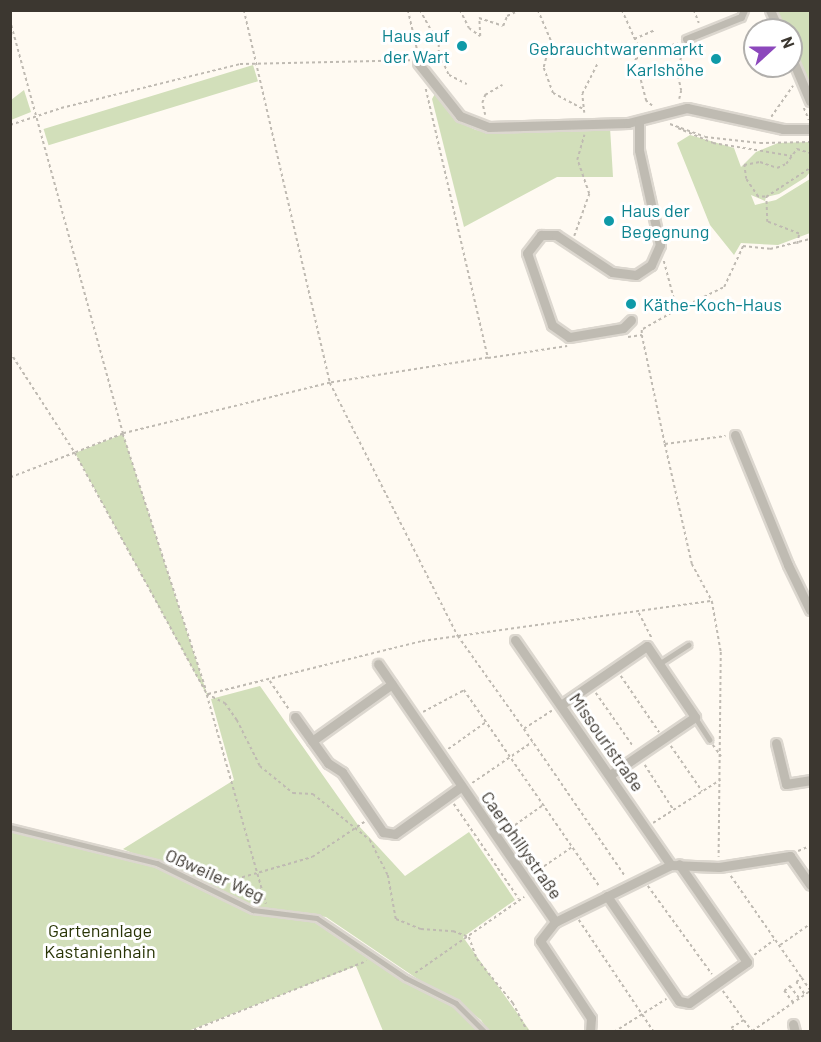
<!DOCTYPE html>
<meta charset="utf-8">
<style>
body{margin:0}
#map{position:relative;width:821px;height:1042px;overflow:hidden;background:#fffaf2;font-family:Barlow,sans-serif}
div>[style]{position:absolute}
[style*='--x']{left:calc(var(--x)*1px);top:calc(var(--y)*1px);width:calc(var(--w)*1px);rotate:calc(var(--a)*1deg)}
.green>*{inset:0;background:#d2dfba;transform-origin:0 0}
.path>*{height:1.5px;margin-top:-0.75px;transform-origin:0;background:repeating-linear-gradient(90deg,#bfbab2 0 3px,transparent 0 6px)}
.roads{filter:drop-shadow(2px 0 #dcd7cf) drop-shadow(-2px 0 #dcd7cf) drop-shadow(0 2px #dcd7cf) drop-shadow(0 -2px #dcd7cf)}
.service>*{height:4.5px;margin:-2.25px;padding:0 2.25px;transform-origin:2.25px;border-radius:2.25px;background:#bfbbb2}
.pedestrian>*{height:7px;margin:-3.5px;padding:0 3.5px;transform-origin:3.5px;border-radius:3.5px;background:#bfbbb2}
.minor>*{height:9px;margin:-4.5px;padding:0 4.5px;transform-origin:4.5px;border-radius:4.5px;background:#bfbbb2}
.dots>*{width:16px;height:16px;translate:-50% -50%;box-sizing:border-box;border:3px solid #fff;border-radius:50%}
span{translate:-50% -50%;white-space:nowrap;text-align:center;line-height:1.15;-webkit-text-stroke:6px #fff;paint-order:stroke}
.culture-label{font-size:18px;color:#0d838f}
.right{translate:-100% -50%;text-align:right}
.left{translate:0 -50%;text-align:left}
.street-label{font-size:18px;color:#3c3730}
.park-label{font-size:18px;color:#283405}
.frame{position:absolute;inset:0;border:12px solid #3c3730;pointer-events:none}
.north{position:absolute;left:743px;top:18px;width:60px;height:60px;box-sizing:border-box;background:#fff;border:2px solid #b1afac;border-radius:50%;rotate:69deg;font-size:16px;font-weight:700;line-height:24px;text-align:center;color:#3c3730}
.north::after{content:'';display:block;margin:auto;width:21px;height:27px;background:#8c48bc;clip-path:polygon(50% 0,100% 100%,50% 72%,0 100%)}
</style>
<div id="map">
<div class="green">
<i style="clip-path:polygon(773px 11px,810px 11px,810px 93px,791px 51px,791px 30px,781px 30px)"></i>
<i style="left:253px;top:65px;width:17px;height:219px;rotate:73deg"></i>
<i style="clip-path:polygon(24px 90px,31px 112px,11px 120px,11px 100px)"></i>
<i style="clip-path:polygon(436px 92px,461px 123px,476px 130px,501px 133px,610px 127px,613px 177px,557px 177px,464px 227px,432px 99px)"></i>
<i style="clip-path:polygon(690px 135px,734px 148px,741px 167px,756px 152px,778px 143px,810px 142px,810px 172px,806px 177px,779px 194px,766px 197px,765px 201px,751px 195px,755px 205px,776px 200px,810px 179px,810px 233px,778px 245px,741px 243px,734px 255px,710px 225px,677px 143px)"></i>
<i style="clip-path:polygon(123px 434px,208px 697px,75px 453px)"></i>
<i style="clip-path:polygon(260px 686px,358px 825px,405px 876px,469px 832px,515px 900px,463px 937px,530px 1031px,488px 1031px,481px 1020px,453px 999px,428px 986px,326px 917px,252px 906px,264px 912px,317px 918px,406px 978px,456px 1003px,485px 1031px,383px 1031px,356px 966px,188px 1031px,11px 1031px,10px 826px,151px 861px,123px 849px,234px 780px,211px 699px)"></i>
</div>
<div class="path">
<i style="--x:244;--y:10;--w:383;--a:77"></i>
<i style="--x:330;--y:383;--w:213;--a:166.2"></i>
<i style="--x:123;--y:434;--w:52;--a:158.4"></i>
<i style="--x:75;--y:453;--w:275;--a:61.3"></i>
<i style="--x:207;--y:694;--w:20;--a:27"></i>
<i style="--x:225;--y:703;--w:21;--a:55"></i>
<i style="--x:237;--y:720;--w:51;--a:63.4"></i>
<i style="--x:260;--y:766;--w:43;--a:39.3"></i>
<i style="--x:293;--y:793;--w:20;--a:3"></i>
<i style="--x:313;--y:794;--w:73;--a:38.9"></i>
<i style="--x:370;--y:840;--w:39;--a:63"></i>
<i style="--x:388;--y:875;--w:45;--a:79.7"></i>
<i style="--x:396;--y:919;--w:27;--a:22"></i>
<i style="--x:421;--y:929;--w:32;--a:4"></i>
<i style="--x:453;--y:931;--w:17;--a:21"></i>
<i style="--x:469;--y:937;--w:23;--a:70"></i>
<i style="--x:477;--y:959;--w:57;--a:50.7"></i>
<i style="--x:513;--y:1003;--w:33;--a:63"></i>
<i style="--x:408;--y:10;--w:44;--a:76.9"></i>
<i style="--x:420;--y:10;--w:39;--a:61"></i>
<i style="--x:439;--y:44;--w:10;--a:90"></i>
<i style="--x:439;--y:54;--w:12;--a:156"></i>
<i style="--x:460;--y:10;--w:20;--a:63"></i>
<i style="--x:469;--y:28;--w:14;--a:36"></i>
<i style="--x:480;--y:36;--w:18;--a:-93"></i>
<i style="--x:479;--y:18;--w:25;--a:18"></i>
<i style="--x:503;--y:26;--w:11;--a:-68"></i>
<i style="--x:507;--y:16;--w:14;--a:-25"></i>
<i style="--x:538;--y:10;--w:34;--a:67"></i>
<i style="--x:551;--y:41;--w:28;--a:105"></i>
<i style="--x:544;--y:68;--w:27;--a:70"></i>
<i style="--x:553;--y:93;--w:34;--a:28"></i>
<i style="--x:622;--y:10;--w:42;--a:65.9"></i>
<i style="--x:639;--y:48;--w:16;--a:14"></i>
<i style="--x:655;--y:52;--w:24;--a:-22"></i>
<i style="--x:694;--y:10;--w:14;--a:69"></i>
<i style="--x:10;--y:20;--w:429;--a:74.7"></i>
<i style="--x:123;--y:434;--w:269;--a:72"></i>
<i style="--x:791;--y:33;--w:15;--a:67"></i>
<i style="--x:750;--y:38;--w:5;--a:-22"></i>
<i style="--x:634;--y:39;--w:23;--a:-23"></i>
<i style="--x:440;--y:55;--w:22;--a:66"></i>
<i style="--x:449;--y:75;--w:20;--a:27"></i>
<i style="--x:426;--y:89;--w:276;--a:77"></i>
<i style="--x:488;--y:358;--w:80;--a:-8.6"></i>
<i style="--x:679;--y:99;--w:8;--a:-76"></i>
<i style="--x:681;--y:91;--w:19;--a:-102"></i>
<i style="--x:677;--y:72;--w:24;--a:-75"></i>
<i style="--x:652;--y:106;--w:8;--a:-140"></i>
<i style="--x:646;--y:101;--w:43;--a:-104.7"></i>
<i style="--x:635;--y:59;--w:21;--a:-19"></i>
<i style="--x:804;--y:108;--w:13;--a:67"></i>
<i style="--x:584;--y:113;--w:19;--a:-96"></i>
<i style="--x:582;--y:94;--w:34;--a:-63"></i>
<i style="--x:485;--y:115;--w:12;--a:-104"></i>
<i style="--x:482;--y:103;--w:9;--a:-69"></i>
<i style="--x:485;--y:95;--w:20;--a:-30"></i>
<i style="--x:771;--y:117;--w:38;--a:-55"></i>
<i style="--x:670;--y:124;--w:37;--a:20"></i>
<i style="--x:705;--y:137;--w:55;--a:6.2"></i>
<i style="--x:760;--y:143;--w:50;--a:-1.1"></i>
<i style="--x:10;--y:125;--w:54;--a:-18.4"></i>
<i style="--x:61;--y:108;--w:184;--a:-13.8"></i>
<i style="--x:240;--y:64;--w:170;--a:-1.3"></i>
<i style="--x:678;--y:128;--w:38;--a:23"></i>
<i style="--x:713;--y:143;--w:80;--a:9.3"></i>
<i style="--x:765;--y:197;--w:7;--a:180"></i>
<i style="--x:758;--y:197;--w:22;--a:-124"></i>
<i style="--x:746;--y:179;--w:14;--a:-98"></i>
<i style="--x:744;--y:165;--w:16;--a:-11"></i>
<i style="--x:760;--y:162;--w:18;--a:19"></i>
<i style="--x:777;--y:168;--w:10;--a:-24"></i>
<i style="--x:786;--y:164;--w:19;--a:-54"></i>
<i style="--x:797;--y:149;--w:14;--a:17"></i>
<i style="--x:574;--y:236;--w:45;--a:-70.3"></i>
<i style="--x:589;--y:194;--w:36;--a:-109"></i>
<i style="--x:577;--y:160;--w:26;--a:-74"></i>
<i style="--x:797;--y:244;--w:10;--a:-79"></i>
<i style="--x:799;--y:234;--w:34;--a:-159"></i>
<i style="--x:767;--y:222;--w:25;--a:-92"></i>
<i style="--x:766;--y:197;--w:53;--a:-33.4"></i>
<i style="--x:664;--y:261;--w:51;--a:75.1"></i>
<i style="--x:677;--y:310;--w:40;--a:150.3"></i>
<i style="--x:642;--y:330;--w:5;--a:90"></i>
<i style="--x:642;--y:335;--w:111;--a:78.1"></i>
<i style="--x:665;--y:444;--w:61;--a:-7.6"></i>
<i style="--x:677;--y:310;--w:52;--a:-26.1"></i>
<i style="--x:724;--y:287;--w:45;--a:-65.1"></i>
<i style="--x:743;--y:246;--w:27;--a:6"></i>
<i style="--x:770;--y:249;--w:41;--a:-14"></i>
<i style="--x:628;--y:337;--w:14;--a:-8"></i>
<i style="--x:10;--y:352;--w:120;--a:57.2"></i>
<i style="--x:75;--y:453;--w:70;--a:159"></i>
<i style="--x:488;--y:358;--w:160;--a:171"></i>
<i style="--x:330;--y:383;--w:284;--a:63.2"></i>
<i style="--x:458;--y:636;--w:114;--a:54.6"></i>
<i style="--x:665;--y:444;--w:123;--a:77.3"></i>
<i style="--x:692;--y:564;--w:42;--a:61.6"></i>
<i style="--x:712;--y:601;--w:52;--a:80"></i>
<i style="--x:721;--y:652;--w:205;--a:90.6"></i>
<i style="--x:639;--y:613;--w:28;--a:63"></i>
<i style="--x:621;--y:676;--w:68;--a:55.8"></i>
<i style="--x:270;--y:681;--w:34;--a:56"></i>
<i style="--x:596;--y:693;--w:65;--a:55.1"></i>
<i style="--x:208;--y:694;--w:220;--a:-13.9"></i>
<i style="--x:422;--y:641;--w:293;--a:-7.9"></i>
<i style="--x:207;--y:695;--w:217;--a:74.2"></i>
<i style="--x:552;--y:711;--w:33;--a:147"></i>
<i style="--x:524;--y:729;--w:178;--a:55.5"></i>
<i style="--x:423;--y:712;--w:47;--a:-28.2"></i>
<i style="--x:464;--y:690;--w:239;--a:55.4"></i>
<i style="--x:713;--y:745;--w:14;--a:54"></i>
<i style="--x:671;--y:746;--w:55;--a:55.4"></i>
<i style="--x:448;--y:749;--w:47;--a:-35.4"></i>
<i style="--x:645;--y:765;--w:52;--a:57.5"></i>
<i style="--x:472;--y:783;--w:73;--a:-34.3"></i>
<i style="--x:454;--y:804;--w:115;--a:55.6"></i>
<i style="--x:653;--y:823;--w:80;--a:-32.7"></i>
<i style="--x:505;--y:832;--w:47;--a:-35.4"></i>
<i style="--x:798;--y:851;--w:13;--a:-23"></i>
<i style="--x:534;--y:873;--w:46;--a:-34.4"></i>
<i style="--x:731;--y:876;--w:124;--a:55.2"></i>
<i style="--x:219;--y:884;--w:97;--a:-16.2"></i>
<i style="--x:312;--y:857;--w:63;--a:-33.9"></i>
<i style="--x:648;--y:886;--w:109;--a:54"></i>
<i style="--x:579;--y:920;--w:135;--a:56.2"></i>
<i style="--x:780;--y:945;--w:37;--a:-35"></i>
<i style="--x:754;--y:955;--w:25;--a:-37"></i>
<i style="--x:415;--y:973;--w:133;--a:-34.9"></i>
<i style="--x:723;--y:991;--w:49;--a:54.1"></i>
<i style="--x:804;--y:994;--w:14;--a:-124"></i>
<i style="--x:796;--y:982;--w:7;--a:-34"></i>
<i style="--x:802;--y:978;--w:14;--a:56"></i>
<i style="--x:793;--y:1003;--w:15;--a:-127"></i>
<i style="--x:784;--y:991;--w:8;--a:-40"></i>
<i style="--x:790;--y:986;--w:15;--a:53"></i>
<i style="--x:752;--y:1031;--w:70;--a:-34.6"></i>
<i style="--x:188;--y:1032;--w:192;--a:-21.7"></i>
<i style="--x:614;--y:1032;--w:62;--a:-32.4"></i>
<i style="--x:734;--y:1032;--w:5;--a:-127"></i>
<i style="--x:731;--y:1028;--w:15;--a:-32"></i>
</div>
<div class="roads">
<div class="service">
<i style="--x:659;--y:664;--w:35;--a:-33"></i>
<i style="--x:695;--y:717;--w:27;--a:57"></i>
<i style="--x:10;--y:827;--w:151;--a:13.8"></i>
<i style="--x:157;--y:863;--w:107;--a:26.1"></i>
<i style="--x:253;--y:910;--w:64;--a:7.1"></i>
<i style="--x:317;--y:918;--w:107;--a:34"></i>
<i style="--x:406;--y:978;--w:56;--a:26.6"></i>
<i style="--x:456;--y:1003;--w:41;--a:45"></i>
</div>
<div class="pedestrian">
<i style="--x:686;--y:39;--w:59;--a:-21.8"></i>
<i style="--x:741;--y:17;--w:8;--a:-67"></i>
</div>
<div class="minor">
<i style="--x:770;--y:10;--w:22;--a:66"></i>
<i style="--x:791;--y:56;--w:49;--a:67.1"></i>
<i style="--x:418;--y:63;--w:68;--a:51.6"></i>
<i style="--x:460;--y:116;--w:31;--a:21"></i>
<i style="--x:489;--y:127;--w:139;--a:-1.6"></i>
<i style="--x:628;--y:123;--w:61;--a:-14.3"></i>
<i style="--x:687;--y:108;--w:98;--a:12.3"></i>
<i style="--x:783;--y:129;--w:27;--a:0"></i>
<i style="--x:631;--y:320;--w:11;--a:135"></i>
<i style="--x:623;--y:328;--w:55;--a:170.5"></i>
<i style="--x:569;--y:337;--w:21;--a:-145"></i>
<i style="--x:552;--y:325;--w:76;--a:-109.1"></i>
<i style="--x:527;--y:253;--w:23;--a:-52"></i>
<i style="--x:541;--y:235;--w:15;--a:0"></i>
<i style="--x:556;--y:235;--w:67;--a:33.5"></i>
<i style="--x:612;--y:272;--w:24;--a:7"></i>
<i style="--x:636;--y:275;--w:18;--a:-34"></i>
<i style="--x:651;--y:265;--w:22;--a:-66"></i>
<i style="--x:660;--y:245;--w:97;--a:-102.5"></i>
<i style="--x:639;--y:150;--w:29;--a:-90"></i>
<i style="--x:735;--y:435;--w:140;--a:67.8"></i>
<i style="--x:788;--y:565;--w:50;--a:63.9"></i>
<i style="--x:515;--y:640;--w:274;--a:55.3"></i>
<i style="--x:378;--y:664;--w:313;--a:55.5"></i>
<i style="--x:561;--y:705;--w:104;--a:-34.5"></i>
<i style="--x:647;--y:646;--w:86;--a:55.9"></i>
<i style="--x:695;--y:717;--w:103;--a:145.7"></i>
<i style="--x:295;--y:717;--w:57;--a:54.3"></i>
<i style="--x:328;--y:763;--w:17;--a:33"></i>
<i style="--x:342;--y:772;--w:73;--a:55.7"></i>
<i style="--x:383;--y:832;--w:12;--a:9"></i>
<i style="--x:395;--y:834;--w:82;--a:-35.6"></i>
<i style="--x:312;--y:741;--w:98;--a:-35.5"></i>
<i style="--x:776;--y:743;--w:42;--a:76.3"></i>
<i style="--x:786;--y:784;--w:24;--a:-9"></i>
<i style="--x:607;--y:896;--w:127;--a:55.6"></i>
<i style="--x:679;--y:1001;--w:10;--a:11"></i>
<i style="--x:689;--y:1003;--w:71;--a:-35.3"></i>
<i style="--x:747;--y:962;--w:119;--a:-124.8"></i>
<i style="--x:793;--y:1024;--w:8;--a:76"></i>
<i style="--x:590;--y:1032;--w:14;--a:-86"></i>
<i style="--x:591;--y:1018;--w:92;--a:-123.5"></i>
<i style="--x:540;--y:941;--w:24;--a:-52"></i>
<i style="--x:555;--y:922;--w:129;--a:-26.2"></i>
<i style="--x:671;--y:865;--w:48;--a:2.4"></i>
<i style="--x:719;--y:867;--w:72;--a:-8.8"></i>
<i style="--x:790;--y:856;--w:35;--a:55"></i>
</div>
</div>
<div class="dots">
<i style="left:462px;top:46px;background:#0f9aa8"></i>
<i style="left:716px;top:59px;background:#0f9aa8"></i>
<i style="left:609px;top:221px;background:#0f9aa8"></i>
<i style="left:631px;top:304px;background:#0f9aa8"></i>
</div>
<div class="culture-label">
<span class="right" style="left:450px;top:46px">Haus auf<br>der Wart</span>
<span class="right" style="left:704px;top:59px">Gebrauchtwarenmarkt<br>Karlshöhe</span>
<span class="left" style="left:621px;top:221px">Haus der<br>Begegnung</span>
<span class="left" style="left:643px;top:304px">Käthe-Koch-Haus</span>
</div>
<div class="street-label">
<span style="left:607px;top:742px;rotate:55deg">Missouristraße</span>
<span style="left:522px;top:845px;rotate:55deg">Caerphillystraße</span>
<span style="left:215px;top:875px;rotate:24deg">Oßweiler Weg</span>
</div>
<div class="park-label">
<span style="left:100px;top:941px">Gartenanlage<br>Kastanienhain</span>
</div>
<div class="frame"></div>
<div class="north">N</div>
</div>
